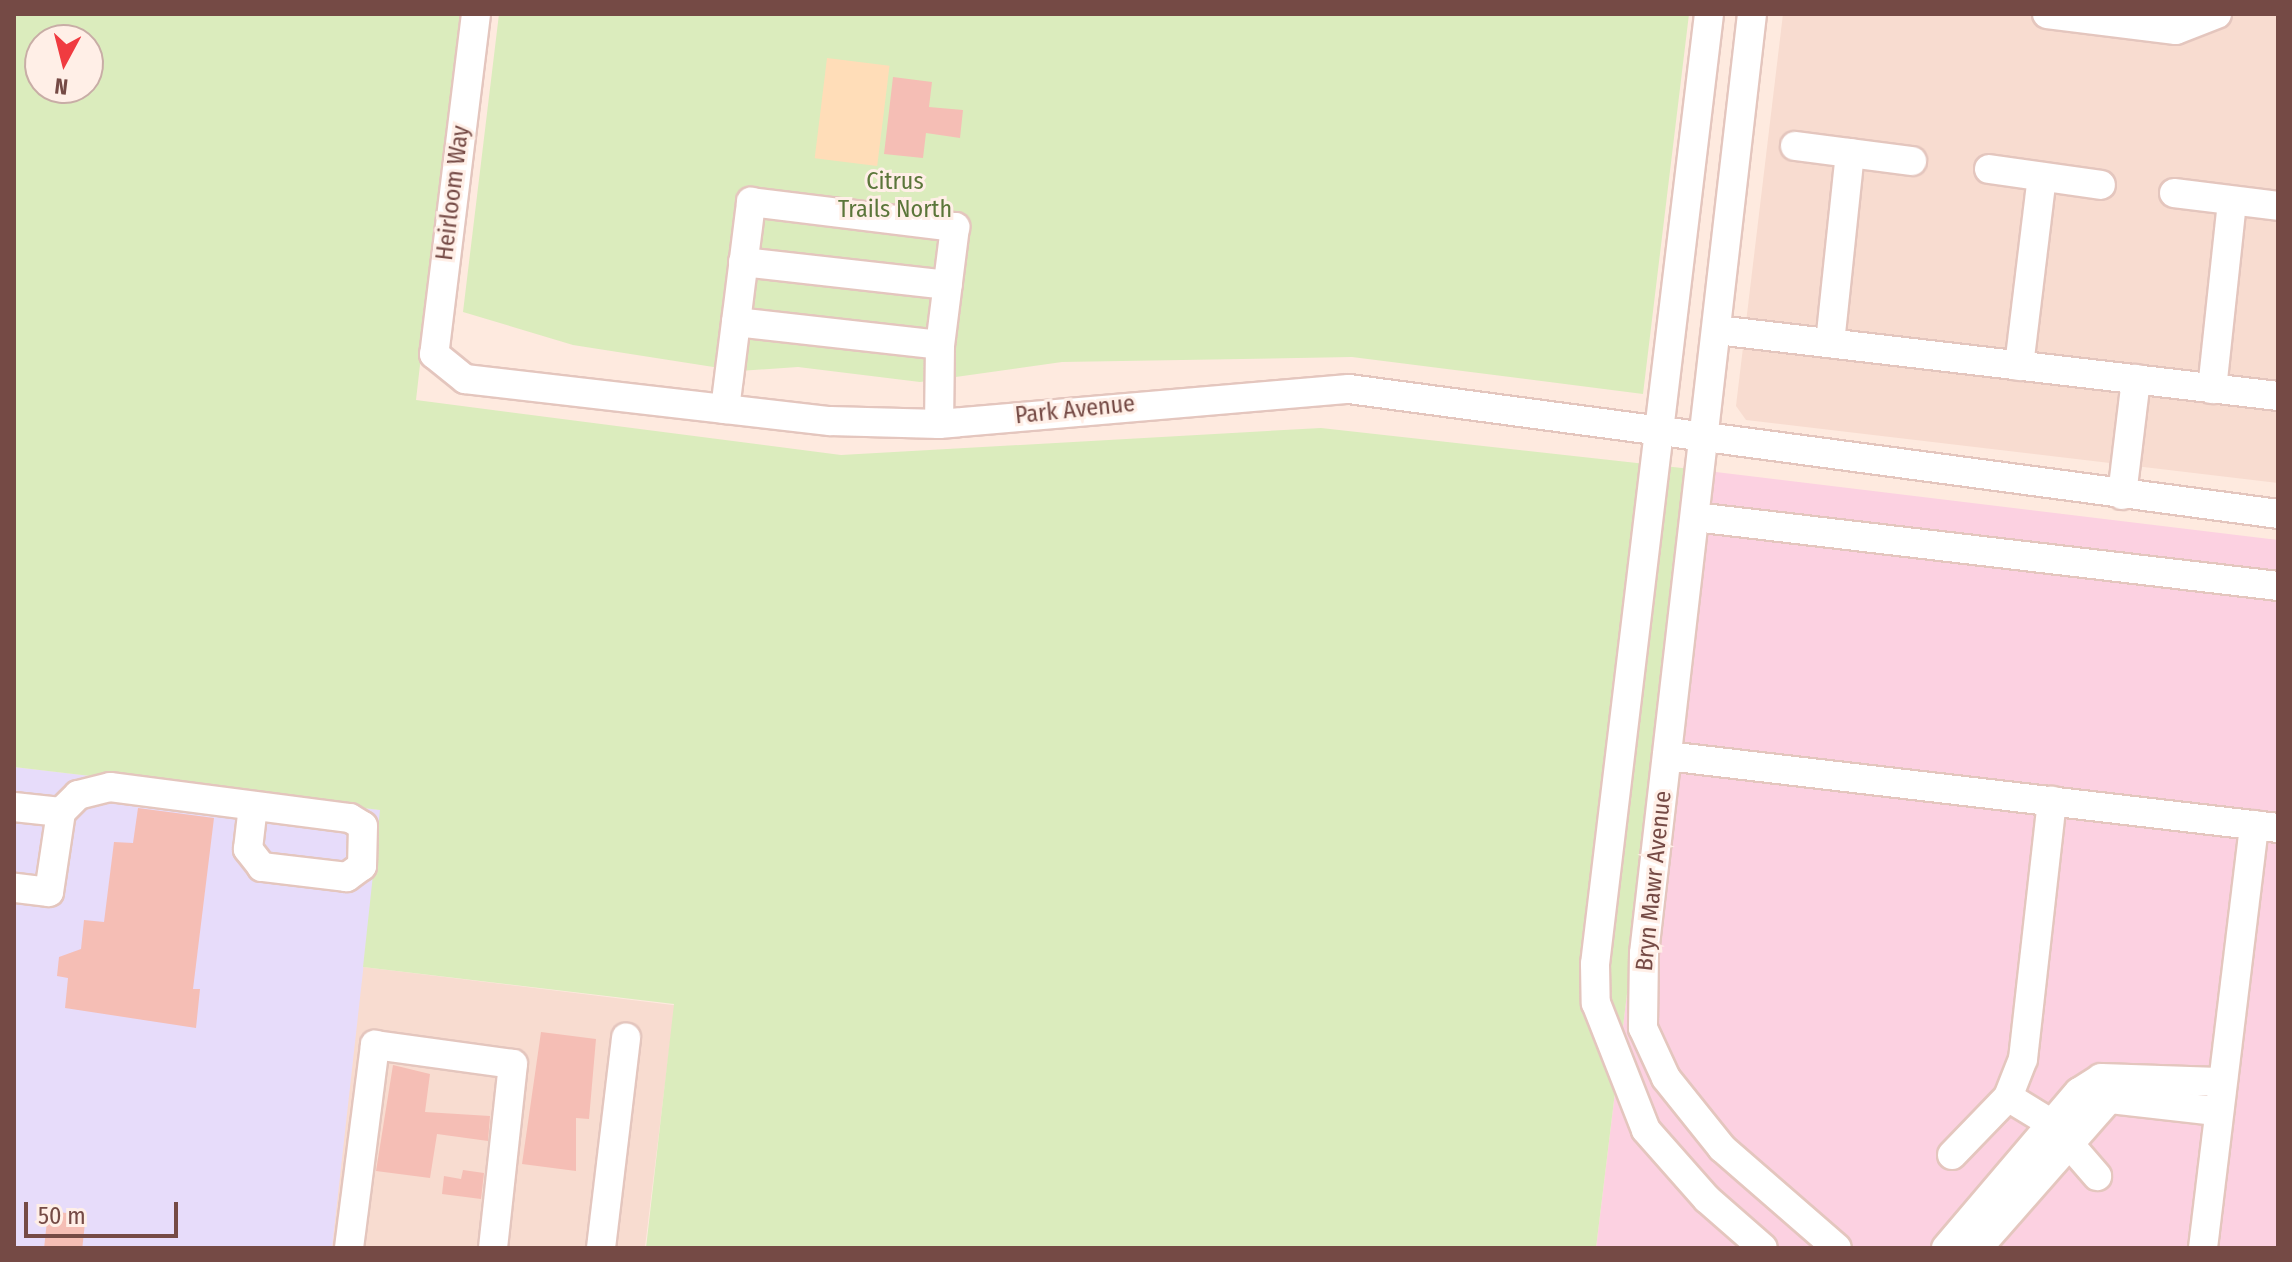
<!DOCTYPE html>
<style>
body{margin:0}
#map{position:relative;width:2292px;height:1262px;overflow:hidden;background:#feeadf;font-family:"Fira Sans Condensed",sans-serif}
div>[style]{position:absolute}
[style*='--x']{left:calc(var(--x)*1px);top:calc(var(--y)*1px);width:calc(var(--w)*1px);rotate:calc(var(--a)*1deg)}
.residential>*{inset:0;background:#f8dcd0;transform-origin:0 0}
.education>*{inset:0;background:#e7dcfa}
.medical>*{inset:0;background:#fcd1e1}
.green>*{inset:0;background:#dbecbd}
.sand>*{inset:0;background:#ffddb8;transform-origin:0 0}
.building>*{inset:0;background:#f5beb5;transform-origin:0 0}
.roads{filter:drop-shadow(2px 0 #e4c6be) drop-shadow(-2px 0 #e4c6be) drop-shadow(0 2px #e4c6be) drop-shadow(0 -2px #e4c6be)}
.minor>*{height:28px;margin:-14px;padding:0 14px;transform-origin:14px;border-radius:14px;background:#fff}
span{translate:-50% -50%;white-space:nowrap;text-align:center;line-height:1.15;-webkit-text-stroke:6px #ffefe7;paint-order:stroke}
.park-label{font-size:24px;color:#5b763a}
.street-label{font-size:24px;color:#754a45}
.frame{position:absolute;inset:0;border:16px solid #754a45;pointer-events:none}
.north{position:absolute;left:24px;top:24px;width:80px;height:80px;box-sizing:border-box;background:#ffefe7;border:2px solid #c8ada6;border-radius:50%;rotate:187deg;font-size:22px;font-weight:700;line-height:32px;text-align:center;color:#754a45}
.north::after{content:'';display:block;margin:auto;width:28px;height:36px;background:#f03b40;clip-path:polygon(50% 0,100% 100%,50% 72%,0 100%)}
.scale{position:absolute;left:24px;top:1202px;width:154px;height:36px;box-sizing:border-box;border:4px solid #754a45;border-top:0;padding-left:10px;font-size:24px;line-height:28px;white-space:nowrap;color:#754a45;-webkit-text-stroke:6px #ffefe7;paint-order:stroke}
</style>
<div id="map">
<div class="residential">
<i style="clip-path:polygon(1783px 14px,2278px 14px,2278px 483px,1746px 420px,1736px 406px)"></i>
<i style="left:363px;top:967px;width:314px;height:283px;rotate:7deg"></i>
</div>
<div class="education">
<i style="clip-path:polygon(14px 767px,381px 810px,332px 1248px,14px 1248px)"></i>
</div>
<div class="medical">
<i style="clip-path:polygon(1691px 469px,2278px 540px,2278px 1248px,1596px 1248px)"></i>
</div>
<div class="green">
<i style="clip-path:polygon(evenodd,14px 14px,460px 14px,416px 400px,841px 455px,1321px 428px,1691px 469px,1596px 1248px,646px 1248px,674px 1004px,363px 967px,380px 810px,14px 767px,14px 14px,40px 40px,88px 40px,88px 88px,40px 88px,40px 40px)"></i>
<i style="clip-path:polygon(499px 14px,1689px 14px,1643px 394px,1352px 357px,1062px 362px,920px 382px,798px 367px,739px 371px,573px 345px,463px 312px)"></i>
</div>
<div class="sand">
<i style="left:827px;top:58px;width:63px;height:101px;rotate:7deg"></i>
</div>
<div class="building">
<i style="clip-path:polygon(893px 77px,932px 82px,929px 107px,963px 110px,960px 138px,926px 133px,923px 158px,884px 154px)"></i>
<i style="clip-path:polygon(138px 808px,214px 818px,193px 989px,200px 989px,196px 1028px,65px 1008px,68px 978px,57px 976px,59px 957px,81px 949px,84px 920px,104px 922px,114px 842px,133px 843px)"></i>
<i style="clip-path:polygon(541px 1032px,596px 1039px,589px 1119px,576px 1118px,576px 1171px,522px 1164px)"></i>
<i style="clip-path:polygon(393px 1065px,430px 1074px,425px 1112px,490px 1116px,488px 1141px,437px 1134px,430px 1178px,376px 1171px)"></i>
<i style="clip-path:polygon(463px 1170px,484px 1173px,481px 1199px,442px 1194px,444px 1176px,461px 1179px)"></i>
<i style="left:48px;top:1211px;width:38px;height:37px;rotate:6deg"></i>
</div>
<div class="roads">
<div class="minor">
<i style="--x:476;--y:14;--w:343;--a:97"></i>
<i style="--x:434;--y:354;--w:40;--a:39"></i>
<i style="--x:465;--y:379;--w:367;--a:6.6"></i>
<i style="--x:830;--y:421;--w:109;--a:1.6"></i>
<i style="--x:939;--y:424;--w:411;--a:-4.9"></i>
<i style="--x:1349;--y:389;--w:937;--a:7.66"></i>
<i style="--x:1709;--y:14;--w:957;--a:96.84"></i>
<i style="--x:1595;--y:964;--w:39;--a:89"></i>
<i style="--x:1596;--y:1003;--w:136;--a:68.5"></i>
<i style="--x:1646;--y:1130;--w:92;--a:48.5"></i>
<i style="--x:1707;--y:1199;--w:74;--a:41.2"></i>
<i style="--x:1752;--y:14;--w:945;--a:96.56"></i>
<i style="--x:1644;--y:953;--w:75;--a:90.8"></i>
<i style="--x:1643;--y:1028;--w:55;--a:65.3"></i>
<i style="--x:1666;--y:1078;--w:90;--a:51.3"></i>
<i style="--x:1722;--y:1148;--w:152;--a:41"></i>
<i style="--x:2047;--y:14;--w:130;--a:7.1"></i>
<i style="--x:2176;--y:30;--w:44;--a:-21.3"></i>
<i style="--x:1795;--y:146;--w:118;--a:7.3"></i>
<i style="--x:1989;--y:169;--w:113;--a:8.1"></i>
<i style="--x:2174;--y:193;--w:105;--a:7.1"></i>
<i style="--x:743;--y:262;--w:206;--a:6.4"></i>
<i style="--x:736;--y:322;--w:205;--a:6.4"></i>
<i style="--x:1717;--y:330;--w:565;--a:6.71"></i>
<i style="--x:1830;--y:343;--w:191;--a:-84"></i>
<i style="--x:2019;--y:366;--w:190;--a:-83.1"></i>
<i style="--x:2212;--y:389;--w:189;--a:-83.9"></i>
<i style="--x:725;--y:409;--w:209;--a:-82.8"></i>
<i style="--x:751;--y:202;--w:206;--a:7"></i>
<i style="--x:955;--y:227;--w:119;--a:97.2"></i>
<i style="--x:940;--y:345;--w:79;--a:90.7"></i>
<i style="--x:2122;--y:495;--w:117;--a:-83.1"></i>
<i style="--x:1695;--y:517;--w:587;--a:6.75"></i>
<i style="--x:1667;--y:756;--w:615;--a:6.72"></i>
<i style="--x:14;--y:807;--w:47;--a:6.1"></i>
<i style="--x:61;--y:812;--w:81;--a:98.5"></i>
<i style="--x:49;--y:892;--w:35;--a:-173"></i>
<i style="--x:61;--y:812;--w:24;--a:-45"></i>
<i style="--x:78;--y:795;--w:33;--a:-14"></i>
<i style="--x:110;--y:787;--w:242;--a:7.4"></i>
<i style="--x:350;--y:818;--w:15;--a:32"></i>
<i style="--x:363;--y:826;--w:40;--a:91.4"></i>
<i style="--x:362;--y:866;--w:19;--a:144"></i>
<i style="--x:347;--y:877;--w:86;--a:-173.3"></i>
<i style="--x:262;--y:867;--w:23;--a:-128"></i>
<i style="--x:248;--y:849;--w:43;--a:-83.4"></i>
<i style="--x:2008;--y:1097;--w:52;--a:31.5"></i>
<i style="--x:2052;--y:1124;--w:69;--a:49.1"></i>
<i style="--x:1952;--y:1155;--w:81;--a:-46"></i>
<i style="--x:2008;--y:1097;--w:41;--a:-68.5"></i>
<i style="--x:2023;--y:1059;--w:260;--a:-83.6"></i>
<i style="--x:349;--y:1248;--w:205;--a:-82.7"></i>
<i style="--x:375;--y:1045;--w:139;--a:7.8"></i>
<i style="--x:513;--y:1064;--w:185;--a:96.2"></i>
<i style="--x:601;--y:1248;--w:212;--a:-83.2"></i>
<i style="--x:1946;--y:1248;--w:205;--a:-49.6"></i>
<i style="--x:2079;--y:1092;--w:26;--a:-32"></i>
<i style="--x:2101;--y:1078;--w:118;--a:1.9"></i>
<i style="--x:1978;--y:1248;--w:198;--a:-48.7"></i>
<i style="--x:2109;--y:1099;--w:107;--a:6.5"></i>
<i style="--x:2203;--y:1248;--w:426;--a:-83.1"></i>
</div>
</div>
<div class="park-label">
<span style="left:895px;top:196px">Citrus<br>Trails North</span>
</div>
<div class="street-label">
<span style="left:453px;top:193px;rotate:-83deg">Heirloom Way</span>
<span style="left:1075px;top:410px;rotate:-6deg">Park Avenue</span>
<span style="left:1654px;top:881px;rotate:-84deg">Bryn Mawr Avenue</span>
</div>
<div class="frame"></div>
<div class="north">N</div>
<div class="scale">50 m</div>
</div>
